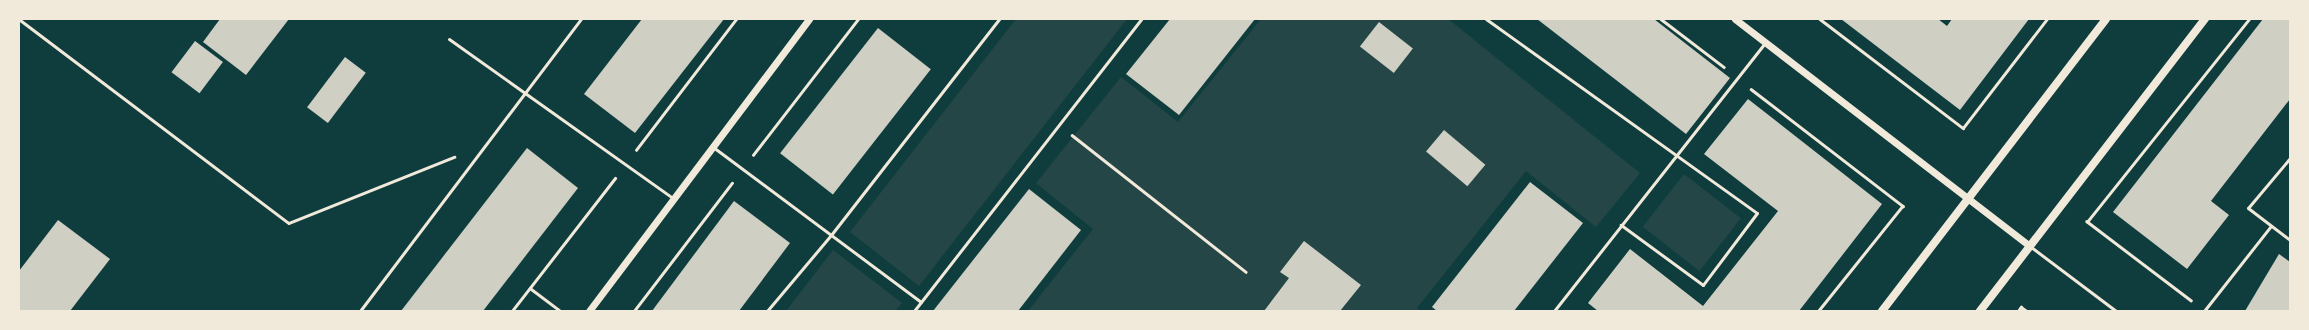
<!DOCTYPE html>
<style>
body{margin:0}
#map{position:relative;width:2309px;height:330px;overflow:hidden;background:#0f3d3e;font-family:"PT Serif",serif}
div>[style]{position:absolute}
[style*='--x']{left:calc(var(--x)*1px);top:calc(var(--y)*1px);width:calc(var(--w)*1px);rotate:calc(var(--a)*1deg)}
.green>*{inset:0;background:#244646;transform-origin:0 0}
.building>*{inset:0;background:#cfcfc3;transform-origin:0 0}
.path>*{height:2.5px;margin:-1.25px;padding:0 1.25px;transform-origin:1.25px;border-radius:1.25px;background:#f1e9da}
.service>*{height:3px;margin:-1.5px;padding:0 1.5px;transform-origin:1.5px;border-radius:1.5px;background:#f1e9da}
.tertiary>*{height:7px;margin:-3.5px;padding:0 3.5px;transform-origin:3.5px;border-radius:3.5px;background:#f1e9da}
.secondary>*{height:8px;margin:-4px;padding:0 4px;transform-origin:4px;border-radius:4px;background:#f1e9da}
span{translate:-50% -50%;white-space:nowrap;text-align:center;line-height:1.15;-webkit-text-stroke:3px #f1e9da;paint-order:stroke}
.frame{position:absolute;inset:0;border:20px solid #f1e9da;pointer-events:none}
</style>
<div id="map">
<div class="green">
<i style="clip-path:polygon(1016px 19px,1127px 19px,919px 286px,850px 232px)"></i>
<i style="clip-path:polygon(1261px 19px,1448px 19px,1640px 173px,1596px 227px,1526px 171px,1417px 308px,1421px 311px,1028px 311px,1093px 229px,1036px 183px,1121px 77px,1178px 122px)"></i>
<i style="left:1684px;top:174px;width:72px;height:67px;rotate:38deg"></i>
<i style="clip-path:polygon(833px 250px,902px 303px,895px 311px,786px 311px)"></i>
</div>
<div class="building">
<i style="clip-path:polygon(220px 19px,289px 19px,246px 75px,203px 42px)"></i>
<i style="clip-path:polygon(642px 19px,724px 19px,635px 133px,584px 94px)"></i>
<i style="clip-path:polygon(1170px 19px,1255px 19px,1179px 115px,1126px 74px)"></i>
<i style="clip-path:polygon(1537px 19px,1654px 19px,1730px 78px,1686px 134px)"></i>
<i style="clip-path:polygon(1841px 19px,1938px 19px,1947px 26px,1952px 19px,2029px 19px,1960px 110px)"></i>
<i style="clip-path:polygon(2263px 19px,2290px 19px,2290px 99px,2211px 201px,2229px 215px,2187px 269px,2113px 212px)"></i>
<i style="left:1379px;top:22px;width:43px;height:31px;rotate:38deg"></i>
<i style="left:878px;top:28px;width:67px;height:159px;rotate:38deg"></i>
<i style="left:195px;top:41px;width:35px;height:39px;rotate:37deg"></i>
<i style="left:345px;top:57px;width:26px;height:63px;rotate:37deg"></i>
<i style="clip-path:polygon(1748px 99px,1882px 204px,1799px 311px,1598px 311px,1588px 303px,1630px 249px,1703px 306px,1778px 211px,1704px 154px)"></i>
<i style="left:1444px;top:130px;width:54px;height:28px;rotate:40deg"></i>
<i style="clip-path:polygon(527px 148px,578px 188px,483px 311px,401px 311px)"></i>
<i style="clip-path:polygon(1530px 182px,1583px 223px,1514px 311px,1437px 311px,1432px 307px)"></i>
<i style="clip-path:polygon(1029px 189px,1081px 230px,1018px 311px,933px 311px)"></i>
<i style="clip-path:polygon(734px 201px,790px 243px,739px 311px,652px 311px)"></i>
<i style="clip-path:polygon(58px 220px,110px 259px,70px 311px,19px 311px,19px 271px)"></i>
<i style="clip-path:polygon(1304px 241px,1361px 285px,1340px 311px,1264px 311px,1289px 278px,1280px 272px)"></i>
<i style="clip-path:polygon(2279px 254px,2290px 262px,2290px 311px,2245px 311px)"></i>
</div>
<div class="path">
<i style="--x:19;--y:19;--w:338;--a:37.1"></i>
<i style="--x:289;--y:223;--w:178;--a:-21.8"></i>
<i style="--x:1661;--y:19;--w:79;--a:37.3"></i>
<i style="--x:1820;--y:19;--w:180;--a:37.3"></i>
<i style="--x:1963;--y:128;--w:138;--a:-52.4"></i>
<i style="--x:1751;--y:89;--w:192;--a:37.6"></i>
<i style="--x:1903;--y:206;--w:134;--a:128.7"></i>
<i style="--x:1072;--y:135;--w:221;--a:38.2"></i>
<i style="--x:636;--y:150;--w:165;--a:-52.6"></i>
<i style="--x:753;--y:155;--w:172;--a:-52.3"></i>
<i style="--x:530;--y:288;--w:38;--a:37"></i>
<i style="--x:2191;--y:301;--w:131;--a:-142.8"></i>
<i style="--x:2087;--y:222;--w:260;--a:-51.4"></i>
<i style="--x:512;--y:311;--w:168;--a:-52.2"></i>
<i style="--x:634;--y:311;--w:161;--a:-52.6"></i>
<i style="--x:2018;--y:311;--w:5;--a:-53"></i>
<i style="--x:2021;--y:307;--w:7;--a:34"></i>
</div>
<div class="service">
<i style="--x:1486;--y:19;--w:333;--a:35.6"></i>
<i style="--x:1757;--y:213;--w:90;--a:126.9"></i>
<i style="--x:1703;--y:285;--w:102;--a:-143.8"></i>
<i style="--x:449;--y:39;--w:276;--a:35.4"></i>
<i style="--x:713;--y:147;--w:259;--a:36.7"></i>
<i style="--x:2290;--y:158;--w:65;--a:130"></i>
<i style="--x:2248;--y:208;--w:53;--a:37.3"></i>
<i style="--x:2031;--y:247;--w:106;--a:37"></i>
<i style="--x:360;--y:311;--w:366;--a:-52.9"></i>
<i style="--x:767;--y:311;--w:99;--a:-49.9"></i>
<i style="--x:831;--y:235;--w:274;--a:-52.1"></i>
<i style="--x:914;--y:311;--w:370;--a:-52.1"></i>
<i style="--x:1554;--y:311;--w:341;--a:-51.8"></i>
<i style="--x:2204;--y:311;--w:108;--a:-51.8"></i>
</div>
<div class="tertiary">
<i style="--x:1735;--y:19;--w:372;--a:37.6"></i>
<i style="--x:589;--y:311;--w:366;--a:-53"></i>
</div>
<div class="secondary">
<i style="--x:1882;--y:311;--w:368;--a:-52.5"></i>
<i style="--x:1980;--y:311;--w:369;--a:-52.4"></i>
</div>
<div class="frame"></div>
</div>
